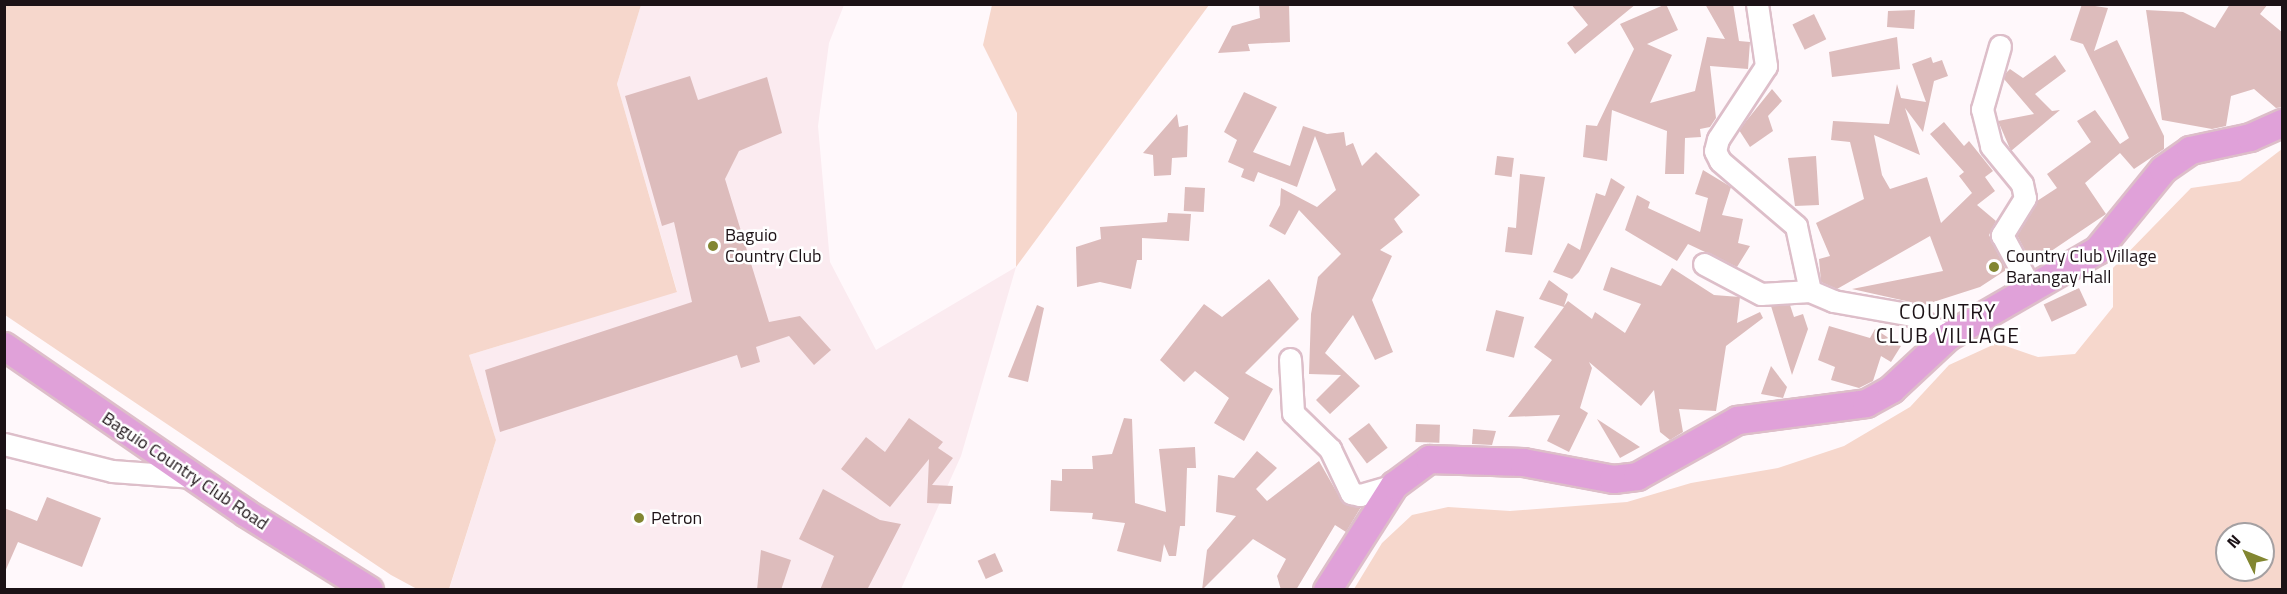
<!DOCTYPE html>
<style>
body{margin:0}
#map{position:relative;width:2287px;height:594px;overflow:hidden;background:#fff8fb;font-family:"Titillium Web",sans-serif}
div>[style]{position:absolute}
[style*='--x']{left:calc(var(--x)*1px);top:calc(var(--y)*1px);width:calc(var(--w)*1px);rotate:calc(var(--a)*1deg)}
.built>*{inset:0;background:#fbebf0}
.green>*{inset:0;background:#f6d7cc}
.building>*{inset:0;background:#ddbcbc;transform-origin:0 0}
.roads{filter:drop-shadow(2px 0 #ddbec9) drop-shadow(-2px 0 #ddbec9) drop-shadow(0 2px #ddbec9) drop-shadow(0 -2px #ddbec9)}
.minor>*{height:21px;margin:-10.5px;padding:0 10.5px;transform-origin:10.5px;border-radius:10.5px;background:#fff}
.major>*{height:27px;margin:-13.5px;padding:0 13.5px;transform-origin:13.5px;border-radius:13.5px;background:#e0a1d9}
.dots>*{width:16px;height:16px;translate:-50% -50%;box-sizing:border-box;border:3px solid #fff;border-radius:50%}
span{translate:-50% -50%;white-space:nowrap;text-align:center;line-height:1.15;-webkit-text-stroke:5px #fff;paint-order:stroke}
.poi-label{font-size:18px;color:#1c1216}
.left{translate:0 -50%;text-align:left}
.street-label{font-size:18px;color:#1c1216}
.quarter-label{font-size:21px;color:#1c1216;letter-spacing:1.5px}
.frame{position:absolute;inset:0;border:6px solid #1c1216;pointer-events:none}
.north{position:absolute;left:2215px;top:522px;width:60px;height:60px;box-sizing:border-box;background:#fff;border:2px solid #a4a0a2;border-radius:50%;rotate:313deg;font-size:16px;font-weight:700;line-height:24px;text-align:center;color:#1c1216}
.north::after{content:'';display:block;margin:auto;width:21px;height:27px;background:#828631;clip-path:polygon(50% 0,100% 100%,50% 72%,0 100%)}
</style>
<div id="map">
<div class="built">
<i style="clip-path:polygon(641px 5px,844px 5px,829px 43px,818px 126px,830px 262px,876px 350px,1016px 267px,961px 456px,901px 589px,449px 590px,496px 440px,469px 355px,677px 291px,617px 84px)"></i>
</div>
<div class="green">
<i style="clip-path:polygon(4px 5px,641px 5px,617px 84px,677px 292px,469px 355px,496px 440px,449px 589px,417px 589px,391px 575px,5px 315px)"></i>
<i style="clip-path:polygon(992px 5px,1209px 5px,1016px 267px,1017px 113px,983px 45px)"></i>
<i style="clip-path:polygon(evenodd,2282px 149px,2282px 589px,1354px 589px,1382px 543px,1412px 515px,1448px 507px,1510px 511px,1627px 502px,1691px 483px,1778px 468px,1844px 446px,1910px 407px,1949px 365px,1997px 343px,2038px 357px,2075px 354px,2113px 307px,2113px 268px,2191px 188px,2240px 181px,2282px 149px,2227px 534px,2263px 534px,2263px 570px,2227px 570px,2227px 534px)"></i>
</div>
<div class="building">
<i style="clip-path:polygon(1259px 4px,1289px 4px,1290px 42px,1248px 44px,1250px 51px,1218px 53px,1232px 26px,1260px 18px)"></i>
<i style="clip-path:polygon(1571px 4px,1636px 4px,1575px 54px,1567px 43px,1588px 25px)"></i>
<i style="clip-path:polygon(1666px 4px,1678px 30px,1647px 44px,1672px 55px,1650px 103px,1695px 91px,1707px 37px,1725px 39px,1705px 4px,1733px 4px,1739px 41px,1750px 42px,1748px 69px,1710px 66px,1716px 118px,1710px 127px,1700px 129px,1701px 137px,1685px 138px,1684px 174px,1665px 174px,1667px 131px,1612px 110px,1607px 161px,1583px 157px,1586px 125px,1597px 126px,1634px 49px,1620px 24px)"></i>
<i style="clip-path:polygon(2082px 4px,2108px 8px,2094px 51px,2117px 40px,2164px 136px,2164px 149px,2134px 169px,2120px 153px,2085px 183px,2106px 214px,2032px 264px,2017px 235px,2037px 201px,2057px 188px,2047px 174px,2091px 142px,2077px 121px,2095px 110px,2120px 144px,2129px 138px,2083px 44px,2070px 40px)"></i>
<i style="clip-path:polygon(2230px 4px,2268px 4px,2260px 14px,2283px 33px,2283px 107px,2276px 108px,2254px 89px,2231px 96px,2226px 126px,2212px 129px,2162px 120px,2146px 10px,2183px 12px,2215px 28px)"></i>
<i style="clip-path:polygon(1915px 10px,1914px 29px,1887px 27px,1888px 11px)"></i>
<i style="left:1814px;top:14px;width:28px;height:24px;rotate:64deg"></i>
<i style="clip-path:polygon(1897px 37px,1900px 69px,1832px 77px,1829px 52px)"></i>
<i style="clip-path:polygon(2055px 55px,2066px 71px,2035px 94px,2052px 111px,2060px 110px,2011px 151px,1998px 121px,2034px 114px,2004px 79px,2006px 73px,2010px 69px,2023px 78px)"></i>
<i style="clip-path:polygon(1931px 57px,1933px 63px,1942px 60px,1948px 76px,1934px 81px,1923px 132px,1905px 108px,1920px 155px,1874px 135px,1882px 175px,1890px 189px,1927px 177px,1941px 223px,1972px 193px,1959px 176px,1964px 172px,1930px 134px,1944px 122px,1964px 146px,1969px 141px,1993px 171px,1985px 177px,1995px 191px,1977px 205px,1996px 221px,1989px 235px,2006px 270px,1980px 287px,1924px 305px,1852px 289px,1943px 271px,1930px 236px,1837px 289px,1821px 282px,1819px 259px,1830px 256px,1816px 223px,1864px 199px,1850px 142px,1831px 140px,1833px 121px,1889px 124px,1897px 84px,1901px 98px,1926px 102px,1912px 64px)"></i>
<i style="clip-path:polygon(690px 76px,698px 100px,767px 77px,782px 133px,739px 151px,725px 179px,769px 322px,800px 316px,831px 350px,814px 365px,789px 336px,756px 347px,760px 362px,741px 368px,737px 355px,500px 432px,485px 370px,692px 302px,674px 222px,662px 226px,625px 96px)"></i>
<i style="clip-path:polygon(1772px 89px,1782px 101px,1768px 116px,1773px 131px,1750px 147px,1739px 130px)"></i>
<i style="clip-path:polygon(1244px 92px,1277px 107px,1253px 152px,1290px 166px,1303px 126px,1327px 134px,1344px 132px,1346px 146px,1353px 143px,1362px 166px,1376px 152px,1420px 195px,1394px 219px,1403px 232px,1380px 250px,1392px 256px,1372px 300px,1393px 352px,1375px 360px,1353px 315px,1325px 353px,1360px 386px,1330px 414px,1316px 400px,1341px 375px,1309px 374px,1311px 314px,1318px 277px,1341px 254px,1299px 210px,1285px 235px,1269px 226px,1280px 205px,1281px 188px,1317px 207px,1336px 190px,1315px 136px,1297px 187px,1258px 172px,1254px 182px,1241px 177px,1244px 169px,1228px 162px,1237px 140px,1224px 132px)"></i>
<i style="clip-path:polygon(1177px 114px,1179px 127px,1188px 125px,1187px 157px,1172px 158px,1171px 175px,1154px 176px,1153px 155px,1143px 153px)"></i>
<i style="left:1497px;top:156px;width:17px;height:19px;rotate:7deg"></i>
<i style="clip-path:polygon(1816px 156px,1819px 205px,1795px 206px,1788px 158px)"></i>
<i style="clip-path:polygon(1703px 170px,1731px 187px,1722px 215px,1743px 219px,1738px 243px,1750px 246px,1737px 267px,1688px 244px,1677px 261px,1625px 230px,1637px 195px,1650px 202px,1648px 208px,1700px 232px,1708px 198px,1695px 194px)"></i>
<i style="clip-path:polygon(1520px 174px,1545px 177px,1532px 255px,1505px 252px,1508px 227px,1516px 228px)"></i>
<i style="clip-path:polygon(1611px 178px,1625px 187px,1579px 272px,1572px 279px,1553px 272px,1568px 243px,1580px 250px,1596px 193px,1605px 196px)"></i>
<i style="left:1185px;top:187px;width:20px;height:24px;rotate:3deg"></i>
<i style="clip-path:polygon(1168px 213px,1191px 214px,1189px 241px,1142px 238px,1142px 260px,1137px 260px,1131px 289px,1100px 282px,1077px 287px,1076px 247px,1101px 239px,1100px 227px,1167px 222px)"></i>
<i style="clip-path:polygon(1611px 267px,1661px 286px,1672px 268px,1714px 295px,1740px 297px,1737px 323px,1760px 312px,1763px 318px,1726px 346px,1716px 411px,1679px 409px,1683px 432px,1670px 440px,1660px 432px,1654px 390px,1641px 406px,1589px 362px,1592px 368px,1580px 408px,1588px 413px,1569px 452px,1547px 441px,1560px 415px,1508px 417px,1552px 360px,1534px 347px,1564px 307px,1539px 299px,1549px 280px,1568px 294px,1564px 306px,1568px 301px,1592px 319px,1595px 312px,1625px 333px,1641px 304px,1603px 290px)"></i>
<i style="clip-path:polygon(1269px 279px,1299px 319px,1245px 373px,1273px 389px,1244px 441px,1214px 423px,1229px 398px,1195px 371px,1184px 382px,1160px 360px,1204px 304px,1222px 317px)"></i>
<i style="left:2079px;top:288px;width:19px;height:39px;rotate:65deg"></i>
<i style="clip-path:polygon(1037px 305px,1044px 308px,1028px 382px,1008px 377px)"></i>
<i style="clip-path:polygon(1790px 305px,1794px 317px,1803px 314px,1808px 329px,1792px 375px,1771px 306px)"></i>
<i style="left:1496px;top:310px;width:29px;height:42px;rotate:14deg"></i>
<i style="clip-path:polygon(1829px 326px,1870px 338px,1875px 329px,1901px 346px,1891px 362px,1881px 356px,1873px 381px,1859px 388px,1831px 380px,1835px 367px,1818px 360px)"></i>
<i style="clip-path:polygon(1771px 366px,1787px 387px,1783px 398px,1761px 394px)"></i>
<i style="clip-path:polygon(909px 418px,943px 442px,938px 448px,953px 458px,932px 485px,953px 486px,951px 504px,927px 503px,929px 459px,890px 507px,841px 469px,866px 437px,885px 452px)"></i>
<i style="clip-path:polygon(1124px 418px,1132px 419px,1135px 503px,1166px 512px,1159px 449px,1195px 447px,1196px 468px,1187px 468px,1185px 526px,1180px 526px,1176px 556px,1169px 556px,1164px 544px,1161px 562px,1117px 551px,1125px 523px,1092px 519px,1093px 513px,1050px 511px,1051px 480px,1062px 481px,1062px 469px,1093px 469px,1092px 456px,1112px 454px)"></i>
<i style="clip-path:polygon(1597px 419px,1640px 447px,1620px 458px)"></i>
<i style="left:1369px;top:423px;width:31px;height:26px;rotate:53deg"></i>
<i style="left:1416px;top:424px;width:24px;height:18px;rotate:2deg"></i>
<i style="clip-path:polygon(1473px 429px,1496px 431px,1492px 445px,1472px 444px)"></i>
<i style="clip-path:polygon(1257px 451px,1277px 468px,1256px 489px,1267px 501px,1319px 461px,1343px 503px,1361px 507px,1346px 532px,1335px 525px,1296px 590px,1281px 590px,1277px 576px,1286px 559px,1253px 539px,1202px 590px,1207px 550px,1236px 516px,1216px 512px,1218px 475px,1234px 478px)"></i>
<i style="clip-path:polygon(823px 489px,880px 520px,901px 524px,867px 590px,820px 590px,834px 556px,799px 539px)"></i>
<i style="clip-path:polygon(47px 497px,101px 518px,82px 567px,18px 542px,4px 574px,4px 508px,37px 521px)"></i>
<i style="clip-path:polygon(761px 550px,791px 560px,781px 590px,757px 590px)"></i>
<i style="left:995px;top:553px;width:20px;height:19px;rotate:66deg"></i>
</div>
<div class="roads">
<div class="minor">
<i style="--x:1757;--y:4;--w:63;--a:81.7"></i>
<i style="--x:1766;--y:66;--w:87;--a:123.3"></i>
<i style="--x:1718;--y:139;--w:12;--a:104"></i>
<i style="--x:1715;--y:151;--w:11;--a:63"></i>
<i style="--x:1720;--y:161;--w:100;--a:40.5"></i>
<i style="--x:1796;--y:226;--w:66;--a:77.8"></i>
<i style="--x:1810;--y:291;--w:25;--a:23"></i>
<i style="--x:1833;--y:301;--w:80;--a:10"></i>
<i style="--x:1912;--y:315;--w:42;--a:30.3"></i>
<i style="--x:2000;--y:46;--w:66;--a:105.9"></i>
<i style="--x:1982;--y:109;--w:38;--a:76"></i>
<i style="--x:1991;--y:146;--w:49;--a:50.8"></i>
<i style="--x:2022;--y:184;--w:14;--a:78"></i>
<i style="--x:2025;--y:198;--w:44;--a:121.9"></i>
<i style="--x:2002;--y:235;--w:59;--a:61.7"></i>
<i style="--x:1704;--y:264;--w:64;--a:27.8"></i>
<i style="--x:1761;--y:294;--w:49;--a:-3.5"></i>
<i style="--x:1290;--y:359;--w:54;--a:86.8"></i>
<i style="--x:1293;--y:413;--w:52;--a:44.2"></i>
<i style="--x:1330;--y:449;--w:49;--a:64.5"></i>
<i style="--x:1351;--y:493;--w:9;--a:13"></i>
<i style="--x:1360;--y:495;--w:35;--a:-16"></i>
<i style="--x:4;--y:444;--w:111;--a:14"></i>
<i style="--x:112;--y:471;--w:82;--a:4.2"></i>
</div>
<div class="major">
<i style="--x:4;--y:346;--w:294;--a:34.6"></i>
<i style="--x:246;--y:513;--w:145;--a:32"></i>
<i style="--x:1327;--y:590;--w:125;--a:-57.5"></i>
<i style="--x:1394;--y:485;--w:44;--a:-36.6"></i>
<i style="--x:1429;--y:459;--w:94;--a:1.8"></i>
<i style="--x:1523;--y:462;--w:92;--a:10.7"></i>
<i style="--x:1613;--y:479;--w:24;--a:-7"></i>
<i style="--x:1637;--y:476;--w:115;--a:-29.2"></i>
<i style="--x:1737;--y:420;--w:130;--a:-7.5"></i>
<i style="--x:1866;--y:403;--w:29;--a:-29"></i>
<i style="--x:1891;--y:389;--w:78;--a:-42.9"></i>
<i style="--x:1948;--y:336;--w:172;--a:-30"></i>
<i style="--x:2097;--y:250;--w:104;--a:-50.8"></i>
<i style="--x:2163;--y:169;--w:33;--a:-35"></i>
<i style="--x:2190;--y:150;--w:61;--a:-12.2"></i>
<i style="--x:2250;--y:137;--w:35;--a:-24"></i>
</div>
</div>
<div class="dots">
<i style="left:713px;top:246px;background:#828631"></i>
<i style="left:1994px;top:267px;background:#828631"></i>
<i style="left:639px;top:518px;background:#828631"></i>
</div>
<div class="poi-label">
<span class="left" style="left:725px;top:246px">Baguio<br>Country Club</span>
<span class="left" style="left:2006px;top:267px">Country Club Village<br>Barangay Hall</span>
<span class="left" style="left:651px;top:518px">Petron</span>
</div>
<div class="street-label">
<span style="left:185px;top:471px;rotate:34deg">Baguio Country Club Road</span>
</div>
<div class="quarter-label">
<span style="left:1948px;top:323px">COUNTRY<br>CLUB VILLAGE</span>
</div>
<div class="frame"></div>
<div class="north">N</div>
</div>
